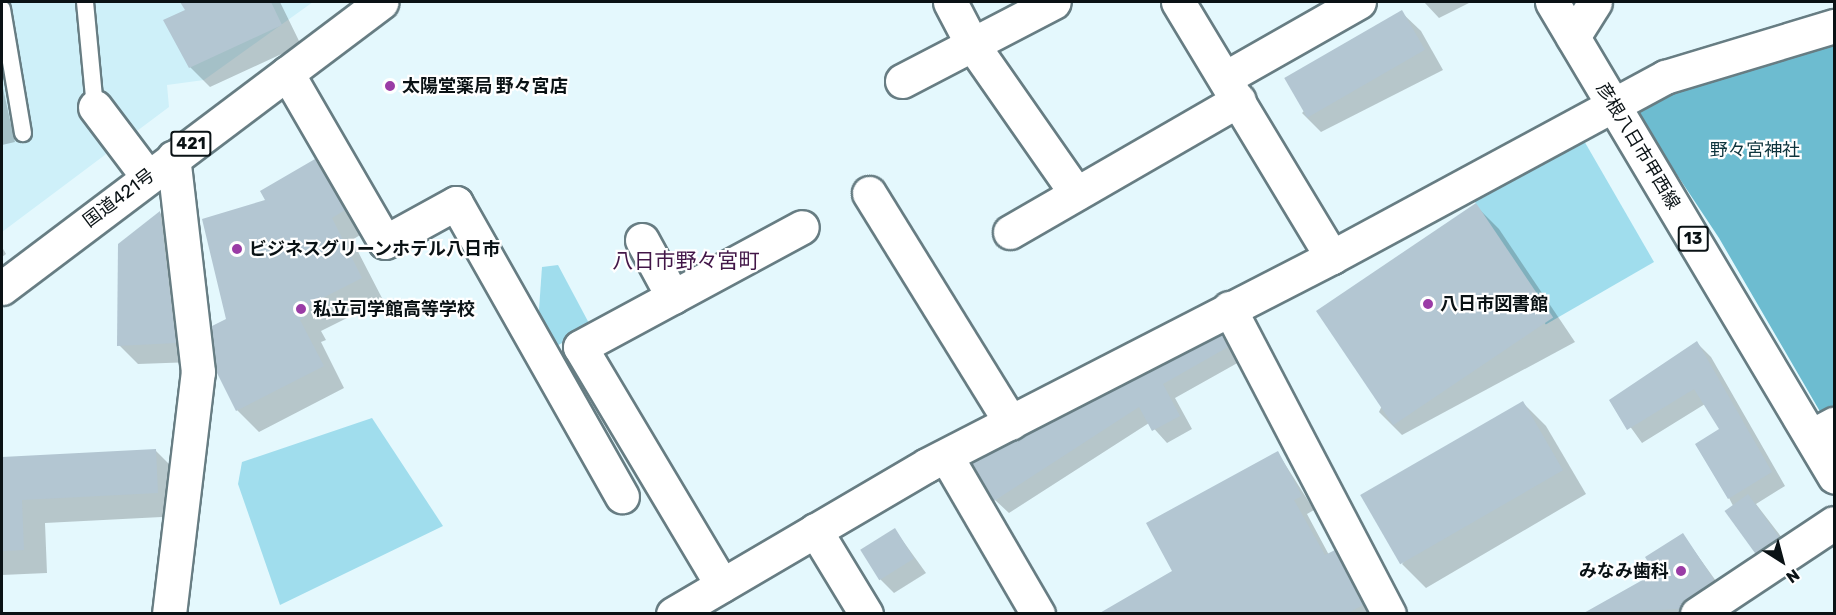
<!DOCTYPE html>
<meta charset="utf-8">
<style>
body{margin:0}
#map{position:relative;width:1836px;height:615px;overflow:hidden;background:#e4f8fd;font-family:Rubik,"Noto Sans JP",sans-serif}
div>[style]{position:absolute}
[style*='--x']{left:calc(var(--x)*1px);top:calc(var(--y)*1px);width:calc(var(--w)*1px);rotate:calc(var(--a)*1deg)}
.built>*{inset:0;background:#cef0f9}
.green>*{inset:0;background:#a0dded;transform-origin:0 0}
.forest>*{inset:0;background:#6dbcd0}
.shadow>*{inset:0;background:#0003}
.building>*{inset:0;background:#b3c6d2;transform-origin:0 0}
.roads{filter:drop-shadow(2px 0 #677d83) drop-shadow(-2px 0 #677d83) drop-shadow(0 2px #677d83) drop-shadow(0 -2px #677d83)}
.service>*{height:16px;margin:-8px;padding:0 8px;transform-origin:8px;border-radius:8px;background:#fff}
.minor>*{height:33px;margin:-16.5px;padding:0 16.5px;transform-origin:16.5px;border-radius:16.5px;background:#fff}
.primary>*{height:33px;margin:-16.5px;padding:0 16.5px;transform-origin:16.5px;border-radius:16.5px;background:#fff}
.trunk>*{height:33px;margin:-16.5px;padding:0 16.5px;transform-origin:16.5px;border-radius:16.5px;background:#fff}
.dots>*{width:16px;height:16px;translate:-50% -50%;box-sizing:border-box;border:3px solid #fff;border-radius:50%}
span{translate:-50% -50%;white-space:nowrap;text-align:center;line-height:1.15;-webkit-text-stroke:4.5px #fff;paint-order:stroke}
.shield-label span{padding:2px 4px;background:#fff;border:2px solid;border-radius:4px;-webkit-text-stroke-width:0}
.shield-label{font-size:16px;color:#0a1215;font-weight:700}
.poi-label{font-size:18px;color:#0a1215;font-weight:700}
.left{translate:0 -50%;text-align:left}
.right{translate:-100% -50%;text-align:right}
.street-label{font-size:18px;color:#0a1215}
.park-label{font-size:18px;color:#0d343d}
.quarter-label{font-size:21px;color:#421648}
.frame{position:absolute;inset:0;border:3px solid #0a1215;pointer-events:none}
.north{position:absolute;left:1752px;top:531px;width:60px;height:60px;-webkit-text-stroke:4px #fff;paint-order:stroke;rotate:144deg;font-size:16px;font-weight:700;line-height:24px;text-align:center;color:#0a1215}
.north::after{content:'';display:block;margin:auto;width:21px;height:27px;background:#0a1215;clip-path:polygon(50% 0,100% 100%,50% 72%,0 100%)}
</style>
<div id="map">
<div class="built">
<i style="clip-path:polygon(2px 2px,313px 2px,204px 80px,167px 85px,169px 107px,2px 232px)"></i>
</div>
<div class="green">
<i style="left:1583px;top:139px;width:142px;height:125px;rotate:60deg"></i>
<i style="clip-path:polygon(558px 265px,591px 327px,544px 353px,537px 338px,542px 267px)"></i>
<i style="clip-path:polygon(372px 418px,443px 526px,280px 605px,238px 484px,242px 462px)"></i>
</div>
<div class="forest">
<i style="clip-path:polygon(1834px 45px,1834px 424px,1829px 427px,1719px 238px,1630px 104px)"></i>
</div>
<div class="shadow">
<i style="clip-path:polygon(181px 2px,280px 2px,301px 45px,210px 87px,190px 67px,188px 11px)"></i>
<i style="clip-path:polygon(1424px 2px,1471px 2px,1439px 18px)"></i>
<i style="clip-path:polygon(1401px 12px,1421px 31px,1443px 70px,1321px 132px,1302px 113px)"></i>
<i style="clip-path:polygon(2px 84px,15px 142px,2px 145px)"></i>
<i style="clip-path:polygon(315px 161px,336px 182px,365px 232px,352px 240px,383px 300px,321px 331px,326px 340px,321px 342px,344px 388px,259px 432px,237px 410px,228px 320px,267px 201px)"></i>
<i style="clip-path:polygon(1475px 205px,1499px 229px,1575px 342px,1402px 435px,1379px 412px)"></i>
<i style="clip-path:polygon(160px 213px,179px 232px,194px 362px,138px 364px,119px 345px,119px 245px)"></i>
<i style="clip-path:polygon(2px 247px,6px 254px,2px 257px)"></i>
<i style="clip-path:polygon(1222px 337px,1241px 361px,1175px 398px,1192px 429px,1167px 443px,1149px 423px,1009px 513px,995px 500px)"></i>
<i style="clip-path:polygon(1697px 343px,1711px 357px,1785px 486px,1756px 504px,1792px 551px,1770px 565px,1757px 552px,1729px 498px,1721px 430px,1705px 404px,1642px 443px,1611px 400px)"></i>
<i style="clip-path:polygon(1523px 403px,1546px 426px,1586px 494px,1426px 588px,1402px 564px)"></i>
<i style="clip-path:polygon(156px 451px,179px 474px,181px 516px,45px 523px,47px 573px,2px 575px,2px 459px)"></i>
<i style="clip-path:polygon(1278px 453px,1314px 510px,1307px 514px,1329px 555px,1334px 552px,1348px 566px,1373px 614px,1121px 614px,1174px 572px)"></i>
<i style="clip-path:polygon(895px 530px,926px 573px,894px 593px,880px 579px)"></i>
<i style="clip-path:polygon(1683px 535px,1726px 595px,1702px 614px,1588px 614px,1657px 573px)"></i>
</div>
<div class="building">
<i style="clip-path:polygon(180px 2px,271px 2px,282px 25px,189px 68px,163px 20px,185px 10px)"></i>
<i style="left:1402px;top:10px;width:46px;height:136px;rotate:60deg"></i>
<i style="clip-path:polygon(315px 159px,345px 210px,332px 218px,362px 278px,301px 309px,305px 318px,300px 320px,324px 366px,236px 411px,217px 373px,212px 326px,226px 319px,202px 219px,265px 200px,260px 191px)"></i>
<i style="left:1476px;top:203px;width:138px;height:193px;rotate:56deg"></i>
<i style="clip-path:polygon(160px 211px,176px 343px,117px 346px,118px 244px)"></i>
<i style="clip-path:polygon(1222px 335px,1228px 347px,1163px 384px,1180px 416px,1152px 431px,1139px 407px,994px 501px,972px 463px)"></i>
<i style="clip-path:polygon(1697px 341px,1772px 472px,1728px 499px,1695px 444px,1719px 429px,1694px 389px,1627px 430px,1609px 400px)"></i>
<i style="left:1523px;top:401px;width:80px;height:188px;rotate:60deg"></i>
<i style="clip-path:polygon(156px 449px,158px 493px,22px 500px,24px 550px,2px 551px,2px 457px)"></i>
<i style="clip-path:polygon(1278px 451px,1302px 496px,1294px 500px,1325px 555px,1335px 550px,1363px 605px,1346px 614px,1098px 614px,1172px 571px,1146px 523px)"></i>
<i style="left:1748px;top:494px;width:53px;height:29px;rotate:54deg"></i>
<i style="left:895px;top:528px;width:36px;height:41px;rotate:58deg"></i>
<i style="clip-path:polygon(1683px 533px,1714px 580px,1679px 609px,1582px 614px,1655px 573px,1645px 557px)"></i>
</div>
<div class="roads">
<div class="service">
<i style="--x:85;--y:2;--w:105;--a:84.6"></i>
<i style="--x:2;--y:9;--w:126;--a:80.4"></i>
</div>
<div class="minor">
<i style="--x:950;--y:2;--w:47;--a:62.4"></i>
<i style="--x:972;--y:44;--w:182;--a:55.1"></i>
<i style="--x:1178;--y:2;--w:298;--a:58.9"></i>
<i style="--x:1573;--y:37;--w:41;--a:-57.8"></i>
<i style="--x:287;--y:73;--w:195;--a:59.9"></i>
<i style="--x:385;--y:242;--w:81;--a:-28.8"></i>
<i style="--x:456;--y:203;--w:337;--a:60.5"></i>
<i style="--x:1225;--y:78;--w:154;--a:-29.6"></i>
<i style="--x:902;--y:81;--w:171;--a:-27.5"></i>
<i style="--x:95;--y:107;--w:86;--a:53"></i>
<i style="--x:869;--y:193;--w:270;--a:58.3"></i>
<i style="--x:1010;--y:232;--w:264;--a:-30"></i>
<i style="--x:642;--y:240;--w:65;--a:61.5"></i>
<i style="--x:1229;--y:308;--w:345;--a:62.4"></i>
<i style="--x:1811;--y:436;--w:26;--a:-28"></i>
<i style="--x:946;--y:456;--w:183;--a:59.8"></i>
<i style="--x:815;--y:530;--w:98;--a:58.7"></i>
<i style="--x:722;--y:585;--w:277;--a:-120.8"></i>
<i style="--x:580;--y:347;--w:252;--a:-28.4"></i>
<i style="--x:169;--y:614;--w:244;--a:-83.2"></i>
<i style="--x:198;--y:372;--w:216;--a:-96.6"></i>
<i style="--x:673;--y:614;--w:294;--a:-30.4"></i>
<i style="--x:927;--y:465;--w:455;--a:-27.2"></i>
<i style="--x:1332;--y:257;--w:379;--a:-28.4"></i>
<i style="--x:1665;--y:77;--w:177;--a:-16.8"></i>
<i style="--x:1697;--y:614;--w:164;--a:-33.6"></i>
</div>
<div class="primary">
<i style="--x:1552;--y:2;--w:552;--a:59.25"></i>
</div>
<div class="trunk">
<i style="--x:2;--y:288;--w:475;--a:-37"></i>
</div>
</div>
<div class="dots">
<i style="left:390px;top:86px;background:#9a3ca6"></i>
<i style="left:237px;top:249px;background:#9a3ca6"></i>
<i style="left:1428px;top:304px;background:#9a3ca6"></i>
<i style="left:301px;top:309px;background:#9a3ca6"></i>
<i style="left:1681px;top:571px;background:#9a3ca6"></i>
</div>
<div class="shield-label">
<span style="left:191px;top:144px">421</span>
<span style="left:1693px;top:239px">13</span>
</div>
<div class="poi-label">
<span class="left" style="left:402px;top:86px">太陽堂薬局 野々宮店</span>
<span class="left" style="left:249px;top:249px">ビジネスグリーンホテル八日市</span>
<span class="left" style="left:1440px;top:304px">八日市図書館</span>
<span class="left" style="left:313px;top:309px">私立司学館高等学校</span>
<span class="right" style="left:1669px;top:571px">みなみ歯科</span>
</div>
<div class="street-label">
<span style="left:1638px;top:146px;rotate:59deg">彦根八日市甲西線</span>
<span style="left:119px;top:198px;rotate:-37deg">国道421号</span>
</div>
<div class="park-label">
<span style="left:1755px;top:150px">野々宮神社</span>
</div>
<div class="quarter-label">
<span style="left:686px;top:261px">八日市野々宮町</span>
</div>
<div class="frame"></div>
<div class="north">N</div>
</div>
